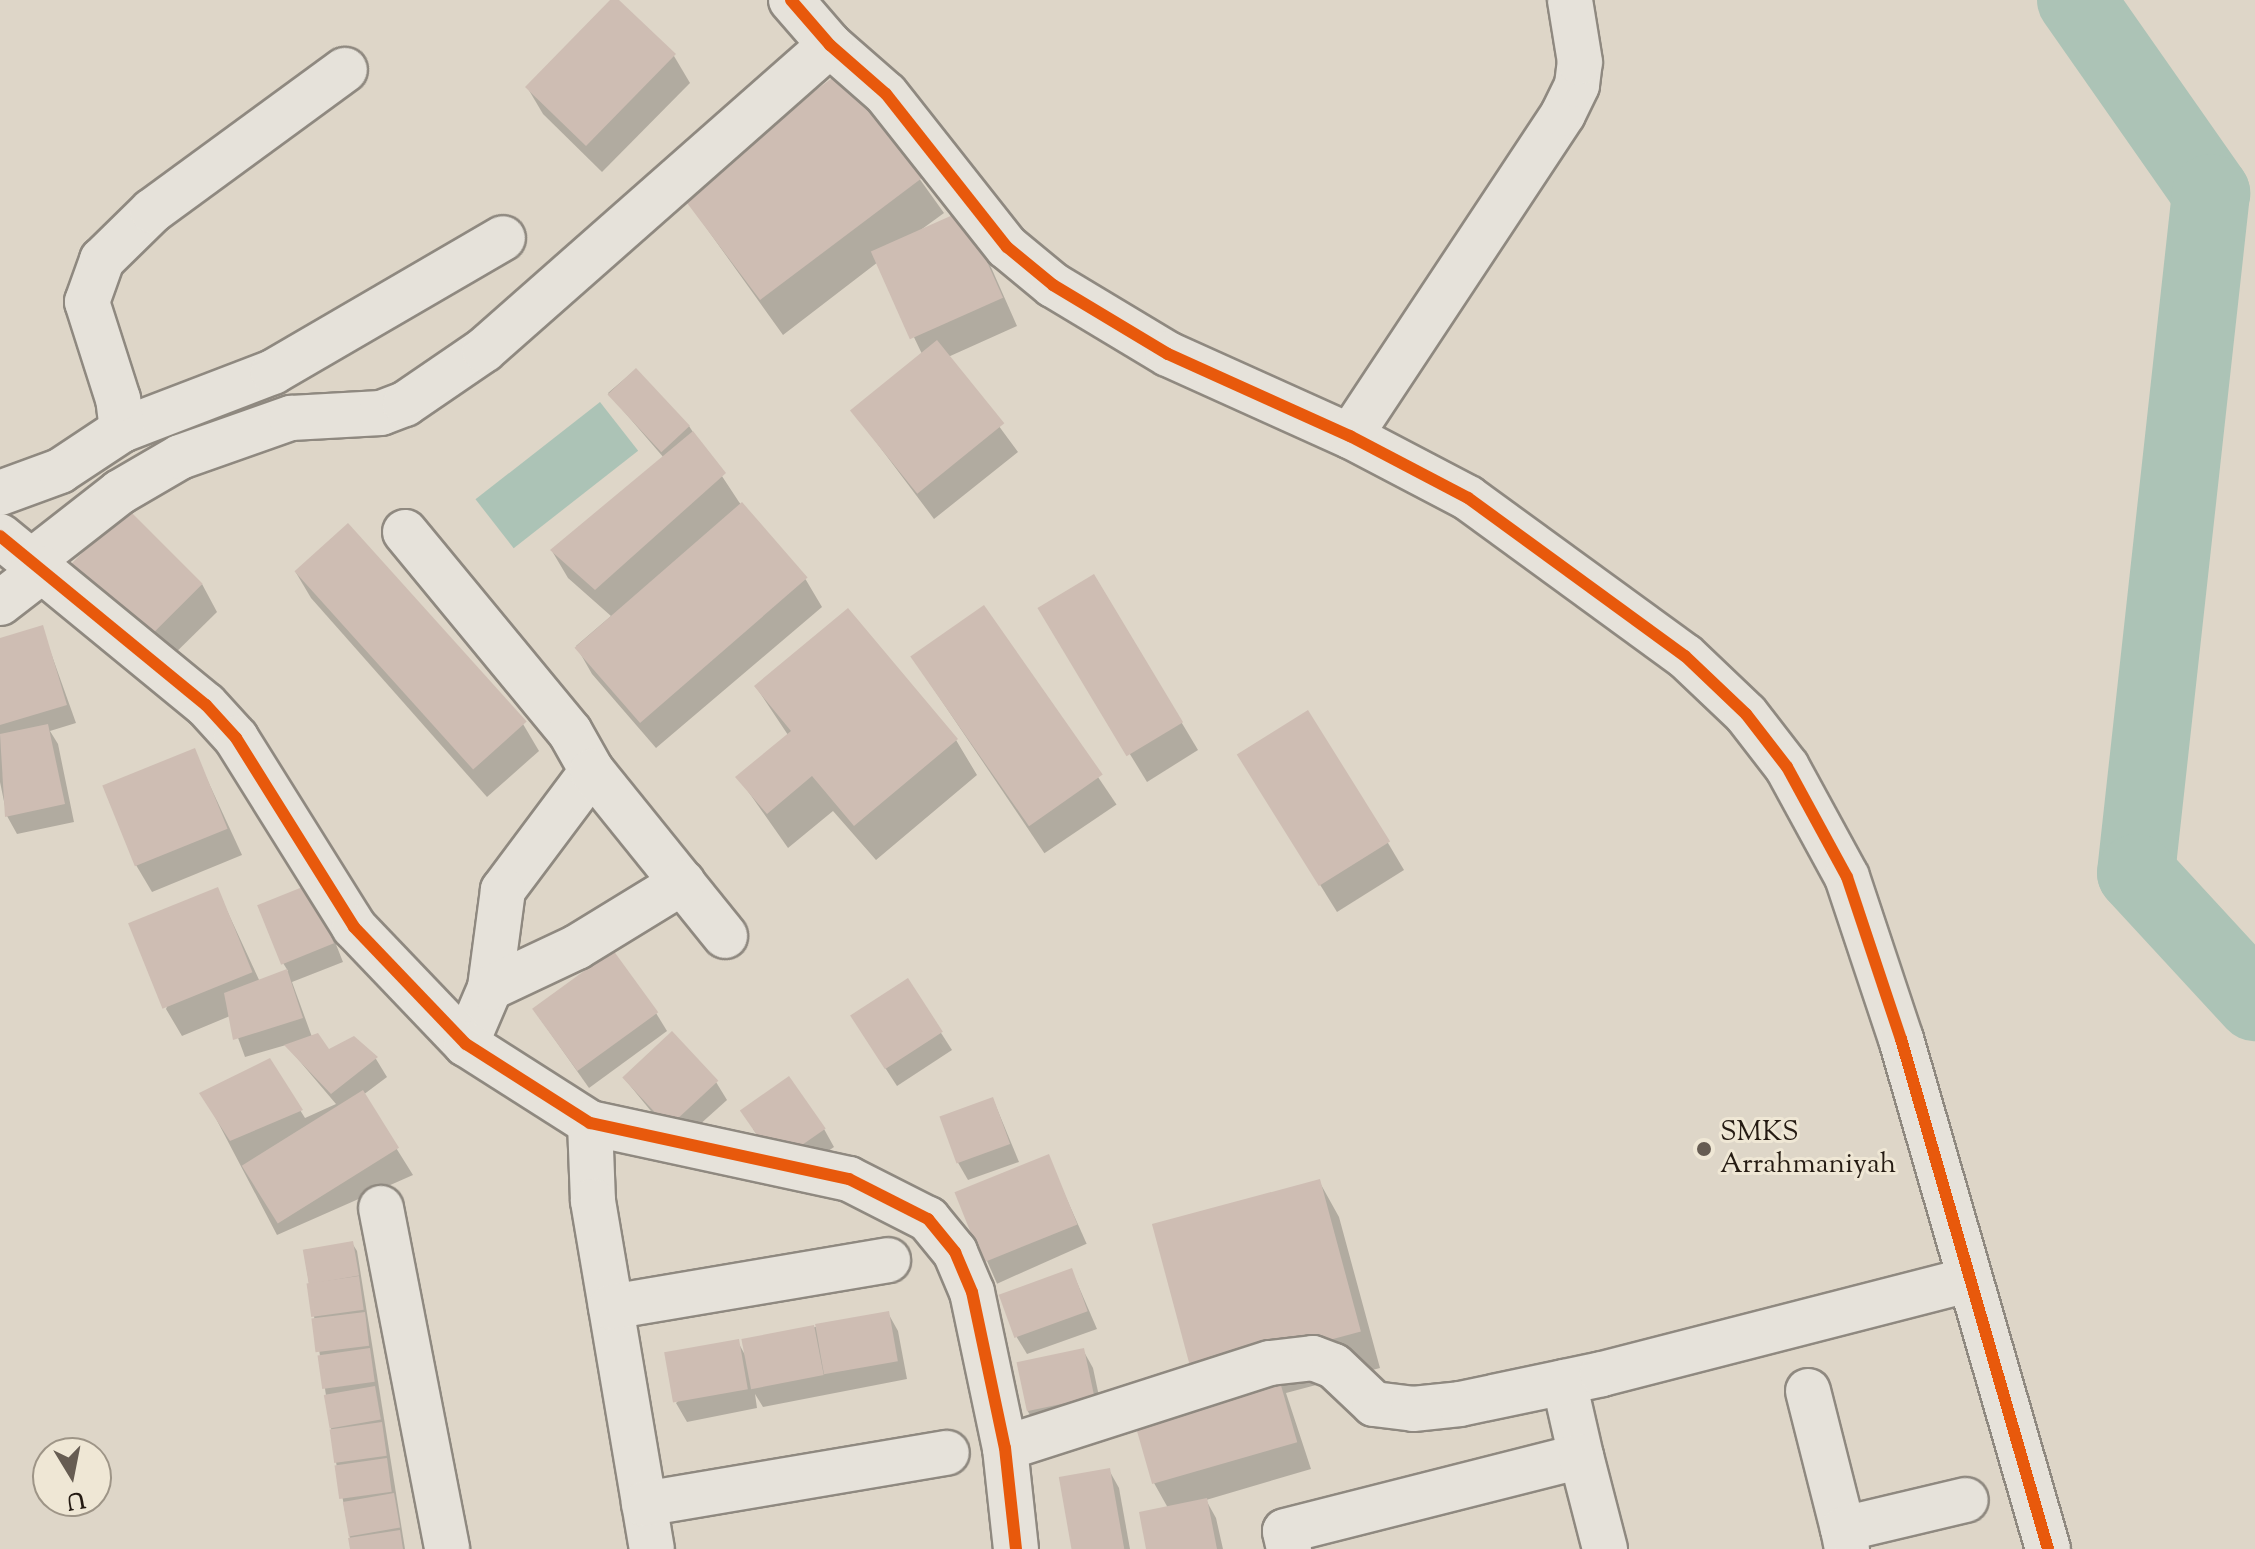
<!DOCTYPE html>
<style>
body{margin:0}
#map{position:relative;width:2255px;height:1549px;overflow:hidden;background:#ded6c8;font-family:"Sorts Mill Goudy",serif}
div>[style]{position:absolute}
[style*='--x']{left:calc(var(--x)*1px);top:calc(var(--y)*1px);width:calc(var(--w)*1px);rotate:calc(var(--a)*1deg)}
.water>*{inset:0;background:#acc3b6;transform-origin:0 0}
.shadow>*{inset:0;background:#0003;transform-origin:0 0}
.river>*{height:78px;margin:-39px;padding:0 39px;transform-origin:39px;border-radius:39px;background:#acc3b6}
.building>*{inset:0;background:#cebdb3;transform-origin:0 0}
.roads{filter:drop-shadow(2px 0 #8f8980) drop-shadow(-2px 0 #8f8980) drop-shadow(0 2px #8f8980) drop-shadow(0 -2px #8f8980)}
.minor>*{height:44px;margin:-22px;padding:0 22px;transform-origin:22px;border-radius:22px;background:#e6e2da}
.cycleway>*{height:12px;margin:-6px;padding:0 6px;transform-origin:6px;border-radius:6px;background:#e8590c}
.dots>*{width:22px;height:22px;translate:-50% -50%;box-sizing:border-box;border:4px solid #efe7d5;border-radius:50%}
span{translate:-50% -50%;white-space:nowrap;text-align:center;line-height:1.15;-webkit-text-stroke:6px #efe7d5;paint-order:stroke}
.poi-label{font-size:28px;color:#251b13}
.left{translate:0 -50%;text-align:left}
.north{position:absolute;left:32px;top:1437px;width:80px;height:80px;box-sizing:border-box;background:#efe7d5;border:2px solid #9e9587;border-radius:50%;rotate:170deg;font-size:22px;font-weight:700;line-height:32px;text-align:center;color:#251b13}
.north::after{content:'';display:block;margin:auto;width:28px;height:36px;background:#665c52;clip-path:polygon(50% 0,100% 100%,50% 72%,0 100%)}
</style>
<div id="map">
<div class="water">
<i style="left:600px;top:402px;width:62px;height:158px;rotate:52deg"></i>
</div>
<div class="shadow">
<i style="clip-path:polygon(612px 0,674px 56px,690px 83px,602px 172px,543px 114px,527px 87px)"></i>
<i style="clip-path:polygon(843px 72px,944px 213px,922px 229px,979px 240px,1017px 326px,948px 357px,1018px 452px,934px 519px,852px 410px,922px 354px,878px 262px,783px 335px,682px 194px)"></i>
<i style="clip-path:polygon(635px 370px,689px 426px,739px 502px,806px 580px,822px 607px,656px 748px,592px 674px,576px 646px,611px 616px,568px 578px,552px 551px,664px 458px,608px 393px)"></i>
<i style="clip-path:polygon(295px 571px,523px 724px,539px 751px,487px 797px,311px 598px)"></i>
<i style="clip-path:polygon(1094px 576px,1198px 750px,1147px 782px,1057px 635px)"></i>
<i style="clip-path:polygon(202px 584px,217px 612px,159px 669px,85px 595px)"></i>
<i style="left:984px;top:608px;width:237px;height:87px;rotate:56deg"></i>
<i style="clip-path:polygon(42px 628px,76px 723px,50px 731px,58px 744px,74px 822px,17px 834px,7px 816px,0 782px,0 640px)"></i>
<i style="clip-path:polygon(756px 687px,956px 740px,977px 775px,876px 860px,833px 811px,788px 848px,738px 777px,788px 735px)"></i>
<i style="clip-path:polygon(194px 751px,242px 855px,152px 892px,136px 865px)"></i>
<i style="clip-path:polygon(1256px 782px,1388px 843px,1404px 870px,1337px 912px)"></i>
<i style="clip-path:polygon(217px 889px,260px 982px,288px 971px,283px 963px,320px 904px,343px 962px,292px 982px,312px 1037px,329px 1052px,354px 1039px,376px 1059px,387px 1077px,363px 1095px,413px 1175px,277px 1235px,212px 1111px,269px 1060px,305px 1118px,336px 1104px,286px 1045px,245px 1057px,230px 1016px,182px 1036px,166px 1009px)"></i>
<i style="clip-path:polygon(907px 980px,952px 1050px,897px 1086px,863px 1034px)"></i>
<i style="clip-path:polygon(534px 1010px,656px 1013px,667px 1031px,589px 1088px)"></i>
<i style="clip-path:polygon(623px 1077px,716px 1082px,727px 1100px,678px 1144px)"></i>
<i style="clip-path:polygon(993px 1099px,1019px 1162px,968px 1180px,957px 1161px)"></i>
<i style="clip-path:polygon(753px 1129px,824px 1129px,834px 1147px,788px 1179px)"></i>
<i style="left:1048px;top:1157px;width:95px;height:98px;rotate:66deg"></i>
<i style="clip-path:polygon(1319px 1181px,1339px 1217px,1380px 1368px,1286px 1393px,1311px 1469px,1206px 1500px,1216px 1518px,1223px 1549px,1148px 1549px,1168px 1508px,1154px 1483px,1135px 1418px,1208px 1397px)"></i>
<i style="clip-path:polygon(352px 1243px,357px 1251px,405px 1549px,352px 1549px,337px 1468px,304px 1250px)"></i>
<i style="clip-path:polygon(1072px 1271px,1097px 1329px,1027px 1354px,1016px 1336px)"></i>
<i style="clip-path:polygon(888px 1313px,898px 1331px,907px 1379px,763px 1407px,755px 1394px,757px 1408px,687px 1422px,676px 1403px,738px 1342px,745px 1355px,743px 1341px)"></i>
<i style="clip-path:polygon(1083px 1350px,1093px 1368px,1103px 1415px,1038px 1428px,1027px 1410px)"></i>
<i style="clip-path:polygon(1109px 1470px,1119px 1488px,1130px 1549px,1074px 1549px)"></i>
</div>
<div class="river">
<i style="--x:2076;--y:0;--w:236;--a:55"></i>
<i style="--x:2211;--y:193;--w:684;--a:96.29"></i>
<i style="--x:2136;--y:873;--w:176;--a:47.3"></i>
</div>
<div class="building">
<i style="clip-path:polygon(610px 0,619px 0,676px 54px,586px 146px,525px 87px)"></i>
<i style="left:844px;top:69px;width:134px;height:206px;rotate:53deg"></i>
<i style="left:964px;top:210px;width:96px;height:102px;rotate:66deg"></i>
<i style="left:937px;top:340px;width:107px;height:112px;rotate:51deg"></i>
<i style="left:636px;top:368px;width:79px;height:39px;rotate:47deg"></i>
<i style="clip-path:polygon(693px 431px,726px 473px,595px 590px,550px 550px)"></i>
<i style="left:742px;top:502px;width:100px;height:222px;rotate:49deg"></i>
<i style="left:127px;top:508px;width:107px;height:84px;rotate:45deg"></i>
<i style="left:348px;top:523px;width:267px;height:72px;rotate:48deg"></i>
<i style="left:1094px;top:574px;width:173px;height:66px;rotate:59deg"></i>
<i style="left:984px;top:605px;width:207px;height:90px;rotate:55deg"></i>
<i style="clip-path:polygon(848px 608px,958px 739px,854px 826px,812px 776px,767px 814px,735px 777px,791px 731px,754px 686px)"></i>
<i style="clip-path:polygon(43px 625px,67px 705px,0 725px,0 638px)"></i>
<i style="left:1308px;top:710px;width:155px;height:84px;rotate:58deg"></i>
<i style="clip-path:polygon(48px 724px,65px 804px,5px 817px,0 734px)"></i>
<i style="left:195px;top:748px;width:87px;height:100px;rotate:68deg"></i>
<i style="left:310px;top:884px;width:64px;height:57px;rotate:68deg"></i>
<i style="left:218px;top:887px;width:92px;height:97px;rotate:68deg"></i>
<i style="left:613px;top:950px;width:77px;height:100px;rotate:54deg"></i>
<i style="clip-path:polygon(287px 969px,303px 1018px,233px 1040px,224px 993px)"></i>
<i style="left:908px;top:978px;width:64px;height:69px;rotate:57deg"></i>
<i style="left:672px;top:1031px;width:68px;height:68px;rotate:47deg"></i>
<i style="clip-path:polygon(318px 1033px,329px 1049px,354px 1036px,378px 1057px,331px 1094px,284px 1045px)"></i>
<i style="clip-path:polygon(270px 1058px,303px 1110px,230px 1141px,199px 1093px)"></i>
<i style="left:789px;top:1076px;width:64px;height:60px;rotate:55deg"></i>
<i style="left:363px;top:1090px;width:68px;height:143px;rotate:58deg"></i>
<i style="left:993px;top:1097px;width:50px;height:57px;rotate:70deg"></i>
<i style="left:1049px;top:1154px;width:76px;height:102px;rotate:68deg"></i>
<i style="left:1320px;top:1179px;width:158px;height:174px;rotate:75deg"></i>
<i style="left:353px;top:1241px;width:35px;height:51px;rotate:80deg"></i>
<i style="left:1072px;top:1268px;width:46px;height:78px;rotate:70deg"></i>
<i style="left:359px;top:1276px;width:34px;height:53px;rotate:82deg"></i>
<i style="left:889px;top:1311px;width:51px;height:75px;rotate:80deg"></i>
<i style="left:365px;top:1312px;width:34px;height:54px;rotate:83deg"></i>
<i style="left:814px;top:1325px;width:51px;height:74px;rotate:79deg"></i>
<i style="left:739px;top:1339px;width:51px;height:76px;rotate:80deg"></i>
<i style="left:370px;top:1348px;width:34px;height:53px;rotate:82deg"></i>
<i style="left:1084px;top:1348px;width:50px;height:69px;rotate:78deg"></i>
<i style="left:1278px;top:1375px;width:70px;height:151px;rotate:74deg"></i>
<i style="left:375px;top:1386px;width:34px;height:52px;rotate:80deg"></i>
<i style="left:382px;top:1422px;width:34px;height:53px;rotate:82deg"></i>
<i style="left:387px;top:1458px;width:34px;height:53px;rotate:82deg"></i>
<i style="left:1110px;top:1468px;width:82px;height:52px;rotate:80deg"></i>
<i style="left:394px;top:1493px;width:35px;height:52px;rotate:80deg"></i>
<i style="clip-path:polygon(1207px 1498px,1217px 1549px,1146px 1549px,1139px 1512px)"></i>
<i style="clip-path:polygon(400px 1530px,403px 1549px,350px 1549px,348px 1538px)"></i>
</div>
<div class="roads">
<div class="minor">
<i style="--x:791;--y:0;--w:60;--a:49.1"></i>
<i style="--x:830;--y:45;--w:74;--a:41.2"></i>
<i style="--x:886;--y:94;--w:195;--a:51.7"></i>
<i style="--x:1007;--y:247;--w:60;--a:39.6"></i>
<i style="--x:1053;--y:285;--w:134;--a:31"></i>
<i style="--x:1168;--y:354;--w:200;--a:24.3"></i>
<i style="--x:1350;--y:436;--w:133;--a:27.7"></i>
<i style="--x:1468;--y:498;--w:268;--a:36.1"></i>
<i style="--x:1685;--y:656;--w:84;--a:43.6"></i>
<i style="--x:1746;--y:714;--w:67;--a:52.3"></i>
<i style="--x:1787;--y:767;--w:125;--a:61.4"></i>
<i style="--x:1847;--y:877;--w:171;--a:71.6"></i>
<i style="--x:1901;--y:1039;--w:531;--a:73.92"></i>
<i style="--x:122;--y:430;--w:162;--a:-21"></i>
<i style="--x:273;--y:372;--w:266;--a:-30.2"></i>
<i style="--x:1350;--y:436;--w:386;--a:-56.5"></i>
<i style="--x:1563;--y:114;--w:32;--a:-64"></i>
<i style="--x:1577;--y:85;--w:23;--a:-83"></i>
<i style="--x:1580;--y:62;--w:63;--a:-99.2"></i>
<i style="--x:0;--y:493;--w:64;--a:-20.1"></i>
<i style="--x:60;--y:471;--w:74;--a:-33.5"></i>
<i style="--x:122;--y:430;--w:31;--a:-97"></i>
<i style="--x:118;--y:399;--w:102;--a:-107.7"></i>
<i style="--x:87;--y:302;--w:45;--a:-70.3"></i>
<i style="--x:102;--y:260;--w:70;--a:-44.4"></i>
<i style="--x:152;--y:211;--w:239;--a:-36.2"></i>
<i style="--x:405;--y:532;--w:259;--a:50.5"></i>
<i style="--x:570;--y:732;--w:45;--a:60.6"></i>
<i style="--x:592;--y:771;--w:149;--a:126.8"></i>
<i style="--x:503;--y:890;--w:99;--a:97.6"></i>
<i style="--x:490;--y:988;--w:61;--a:113.2"></i>
<i style="--x:0;--y:536;--w:266;--a:39.4"></i>
<i style="--x:206;--y:705;--w:45;--a:47.7"></i>
<i style="--x:236;--y:738;--w:223;--a:58"></i>
<i style="--x:354;--y:927;--w:162;--a:46.3"></i>
<i style="--x:466;--y:1044;--w:147;--a:32.5"></i>
<i style="--x:590;--y:1123;--w:265;--a:12.2"></i>
<i style="--x:849;--y:1179;--w:89;--a:26.9"></i>
<i style="--x:928;--y:1219;--w:43;--a:50.7"></i>
<i style="--x:955;--y:1252;--w:43;--a:67"></i>
<i style="--x:972;--y:1292;--w:159;--a:78.1"></i>
<i style="--x:1005;--y:1448;--w:102;--a:83.8"></i>
<i style="--x:33;--y:560;--w:110;--a:-38"></i>
<i style="--x:120;--y:492;--w:69;--a:-30.3"></i>
<i style="--x:180;--y:457;--w:118;--a:-19.4"></i>
<i style="--x:291;--y:418;--w:90;--a:-3.2"></i>
<i style="--x:381;--y:413;--w:26;--a:-21"></i>
<i style="--x:405;--y:404;--w:96;--a:-34.4"></i>
<i style="--x:484;--y:350;--w:461;--a:-41.4"></i>
<i style="--x:0;--y:603;--w:56;--a:-37.7"></i>
<i style="--x:592;--y:771;--w:212;--a:51.1"></i>
<i style="--x:490;--y:988;--w:96;--a:-25.2"></i>
<i style="--x:577;--y:947;--w:124;--a:-31.5"></i>
<i style="--x:590;--y:1123;--w:78;--a:87.8"></i>
<i style="--x:593;--y:1201;--w:353;--a:80.4"></i>
<i style="--x:381;--y:1208;--w:347;--a:79"></i>
<i style="--x:611;--y:1307;--w:281;--a:-9.6"></i>
<i style="--x:1564;--y:1382;--w:76;--a:77.1"></i>
<i style="--x:1808;--y:1391;--w:142;--a:75.8"></i>
<i style="--x:1005;--y:1448;--w:278;--a:-17.8"></i>
<i style="--x:1270;--y:1363;--w:43;--a:-6.6"></i>
<i style="--x:1313;--y:1358;--w:22;--a:21"></i>
<i style="--x:1334;--y:1366;--w:55;--a:43.5"></i>
<i style="--x:1374;--y:1404;--w:39;--a:7"></i>
<i style="--x:1413;--y:1409;--w:47;--a:-6.1"></i>
<i style="--x:1460;--y:1404;--w:145;--a:-11.9"></i>
<i style="--x:1602;--y:1374;--w:379;--a:-14.4"></i>
<i style="--x:644;--y:1504;--w:307;--a:-9.6"></i>
<i style="--x:1289;--y:1549;--w:18;--a:-103"></i>
<i style="--x:1285;--y:1531;--w:305;--a:-14.2"></i>
<i style="--x:1581;--y:1456;--w:96;--a:75.5"></i>
<i style="--x:1847;--y:1549;--w:20;--a:-101"></i>
<i style="--x:1843;--y:1529;--w:126;--a:-13.3"></i>
</div>
</div>
<div class="cycleway">
<i style="--x:791;--y:0;--w:60;--a:49.1"></i>
<i style="--x:830;--y:45;--w:74;--a:41.2"></i>
<i style="--x:886;--y:94;--w:195;--a:51.7"></i>
<i style="--x:1007;--y:247;--w:60;--a:39.6"></i>
<i style="--x:1053;--y:285;--w:134;--a:31"></i>
<i style="--x:1168;--y:354;--w:200;--a:24.3"></i>
<i style="--x:1350;--y:436;--w:133;--a:27.7"></i>
<i style="--x:1468;--y:498;--w:268;--a:36.1"></i>
<i style="--x:1685;--y:656;--w:84;--a:43.6"></i>
<i style="--x:1746;--y:714;--w:67;--a:52.3"></i>
<i style="--x:1787;--y:767;--w:125;--a:61.4"></i>
<i style="--x:1847;--y:877;--w:171;--a:71.6"></i>
<i style="--x:1901;--y:1039;--w:531;--a:73.92"></i>
<i style="--x:0;--y:536;--w:266;--a:39.4"></i>
<i style="--x:206;--y:705;--w:45;--a:47.7"></i>
<i style="--x:236;--y:738;--w:223;--a:58"></i>
<i style="--x:354;--y:927;--w:162;--a:46.3"></i>
<i style="--x:466;--y:1044;--w:147;--a:32.5"></i>
<i style="--x:590;--y:1123;--w:265;--a:12.2"></i>
<i style="--x:849;--y:1179;--w:89;--a:26.9"></i>
<i style="--x:928;--y:1219;--w:43;--a:50.7"></i>
<i style="--x:955;--y:1252;--w:43;--a:67"></i>
<i style="--x:972;--y:1292;--w:159;--a:78.1"></i>
<i style="--x:1005;--y:1448;--w:102;--a:83.8"></i>
</div>
<div class="dots">
<i style="left:1704px;top:1149px;background:#665c52"></i>
</div>
<div class="poi-label">
<span class="left" style="left:1720px;top:1149px">SMKS<br>Arrahmaniyah</span>
</div>
<div class="north">U</div>
</div>
